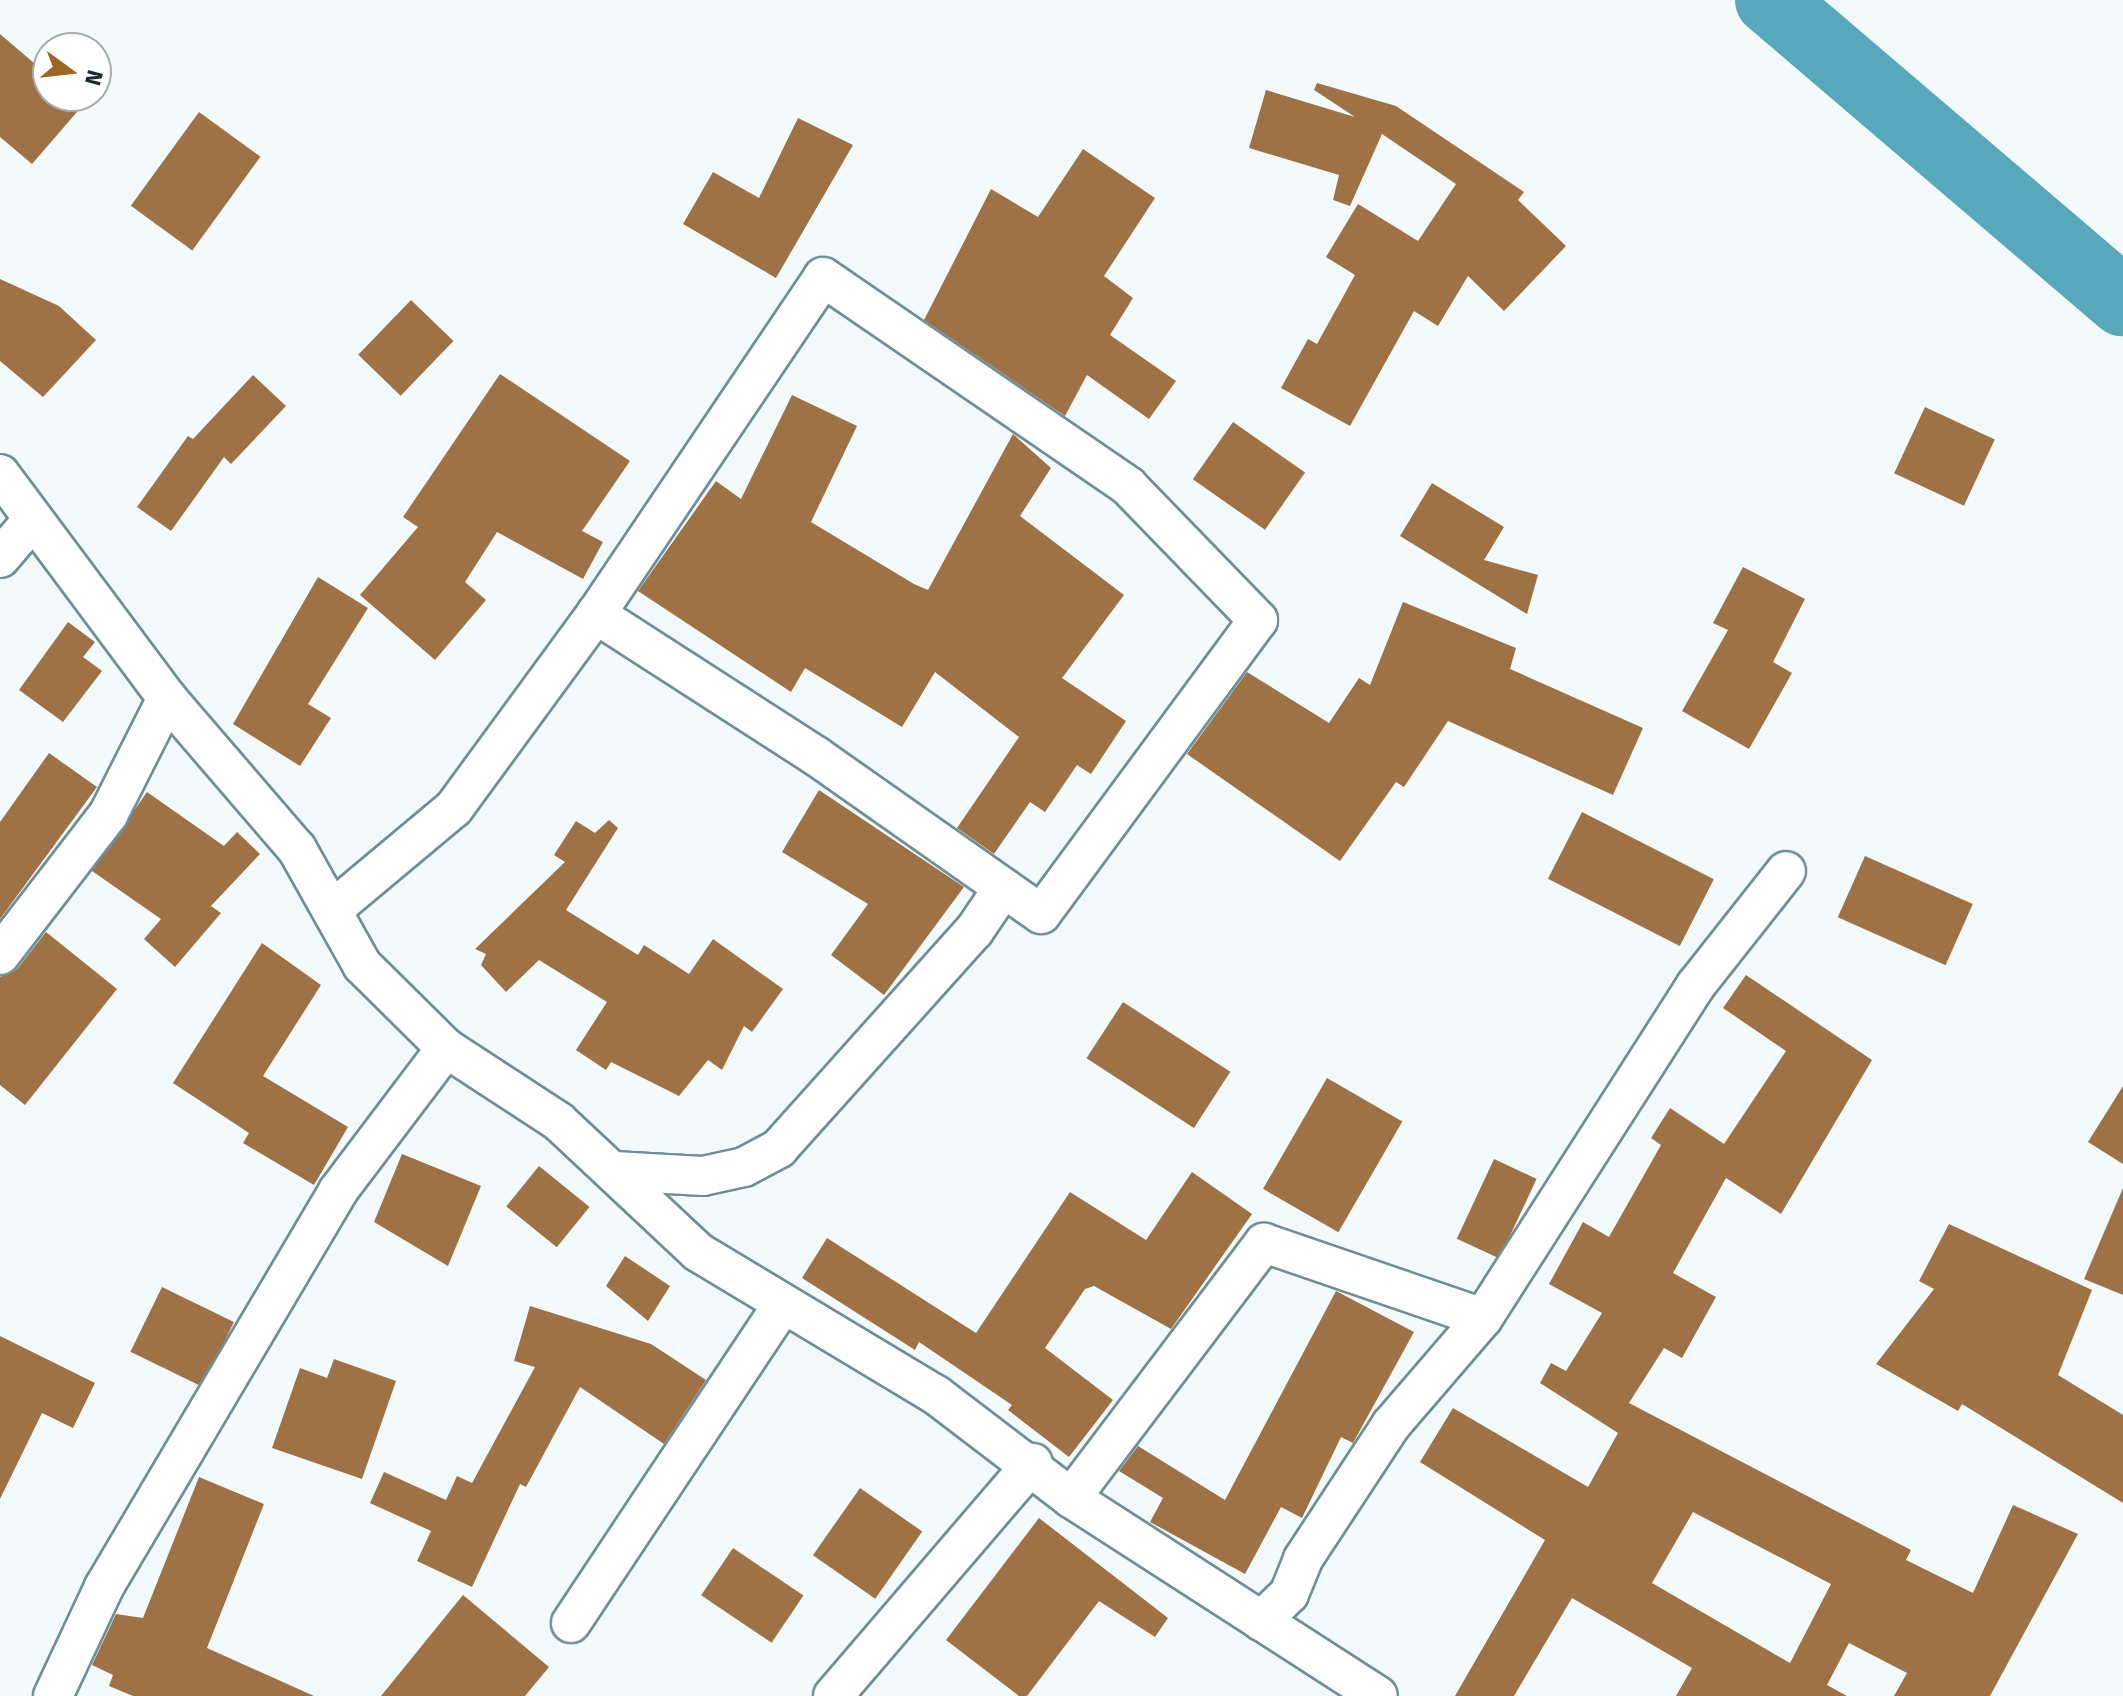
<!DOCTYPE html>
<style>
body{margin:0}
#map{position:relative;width:2123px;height:1696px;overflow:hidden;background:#f3fafc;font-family:"Fira Sans",sans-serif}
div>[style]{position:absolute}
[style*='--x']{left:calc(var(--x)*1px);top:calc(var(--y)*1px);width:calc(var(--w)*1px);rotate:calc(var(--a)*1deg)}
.river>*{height:70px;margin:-35px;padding:0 35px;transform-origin:35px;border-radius:35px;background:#58a8bc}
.building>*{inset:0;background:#9f7245;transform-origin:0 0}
.roads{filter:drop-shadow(2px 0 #6e8f98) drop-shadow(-2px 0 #6e8f98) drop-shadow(0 2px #6e8f98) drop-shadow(0 -2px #6e8f98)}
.minor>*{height:38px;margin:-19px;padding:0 19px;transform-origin:19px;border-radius:19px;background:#fff}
span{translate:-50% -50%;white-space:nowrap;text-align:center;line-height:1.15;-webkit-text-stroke:8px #fff;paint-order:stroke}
.north{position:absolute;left:32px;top:32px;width:80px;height:80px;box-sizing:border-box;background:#fff;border:2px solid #a5abac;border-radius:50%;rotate:105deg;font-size:22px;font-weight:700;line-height:32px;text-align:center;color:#1e2c30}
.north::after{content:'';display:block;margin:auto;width:28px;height:36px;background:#9f6524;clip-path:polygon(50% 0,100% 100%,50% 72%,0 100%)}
</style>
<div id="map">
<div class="river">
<i style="--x:1770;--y:0;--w:464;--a:40.5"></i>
</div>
<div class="building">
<i style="clip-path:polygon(0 34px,48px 75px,48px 96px,72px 96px,83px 105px,32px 164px,0 137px)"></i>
<i style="clip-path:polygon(1317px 83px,1396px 106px,1524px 192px,1518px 200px,1566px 246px,1504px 311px,1468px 276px,1438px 326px,1414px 311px,1350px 426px,1281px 388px,1308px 339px,1317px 344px,1355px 275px,1326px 257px,1358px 204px,1418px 241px,1456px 184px,1382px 134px,1350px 206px,1333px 200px,1339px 175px,1249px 148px,1266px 90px,1355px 117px,1314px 90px)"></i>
<i style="left:199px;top:112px;width:76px;height:116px;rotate:36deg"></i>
<i style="clip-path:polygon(798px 118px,853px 145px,776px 278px,683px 224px,713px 172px,759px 198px)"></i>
<i style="clip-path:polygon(1083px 149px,1155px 198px,1104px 276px,1133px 298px,1110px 335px,1176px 381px,1149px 419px,1087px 375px,1065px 416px,924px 320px,991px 189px,1038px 217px)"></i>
<i style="clip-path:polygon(0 279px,59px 306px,96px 340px,43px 397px,0 361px)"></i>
<i style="left:411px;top:300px;width:59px;height:76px;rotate:44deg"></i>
<i style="clip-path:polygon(500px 374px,630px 461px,582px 531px,603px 542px,583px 579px,497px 532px,465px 582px,486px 600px,435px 660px,360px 595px,418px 527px,403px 517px)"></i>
<i style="clip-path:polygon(253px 375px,286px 406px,231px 464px,224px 457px,171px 531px,137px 507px,188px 436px,193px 439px)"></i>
<i style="clip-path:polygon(792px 395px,857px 426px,811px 522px,914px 584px,928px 590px,1013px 434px,1051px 468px,1020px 516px,1124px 595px,1062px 678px,1126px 721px,1091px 774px,1077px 765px,1045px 812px,1030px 802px,994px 854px,957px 828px,1019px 737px,935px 672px,902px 727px,805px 668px,791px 692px,638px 591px,716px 481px,741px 499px)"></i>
<i style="left:1925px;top:407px;width:77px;height:73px;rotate:25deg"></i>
<i style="left:1233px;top:422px;width:88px;height:70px;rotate:35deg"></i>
<i style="clip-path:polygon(1432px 483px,1504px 527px,1484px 560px,1538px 575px,1527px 614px,1400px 536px)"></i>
<i style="clip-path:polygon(1743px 567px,1805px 599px,1773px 662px,1792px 673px,1749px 749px,1682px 711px,1728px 630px,1713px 623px)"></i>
<i style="clip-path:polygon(318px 577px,368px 608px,308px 704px,331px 718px,300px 766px,233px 724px)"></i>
<i style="clip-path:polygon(1403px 602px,1516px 648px,1510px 669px,1643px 728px,1613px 795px,1448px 721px,1404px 787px,1396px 782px,1340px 861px,1187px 754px,1247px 672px,1329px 723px,1359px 678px,1370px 685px)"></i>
<i style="clip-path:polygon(68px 622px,95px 642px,83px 657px,102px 671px,63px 722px,19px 690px)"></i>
<i style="clip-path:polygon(49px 753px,97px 787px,0 919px,0 822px)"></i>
<i style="clip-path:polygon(819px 790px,964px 887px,884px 995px,831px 955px,868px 904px,782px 852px)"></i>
<i style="clip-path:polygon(147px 792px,224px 846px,237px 832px,260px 854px,211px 906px,221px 913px,175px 967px,144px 939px,161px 919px,92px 871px)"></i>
<i style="left:1582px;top:812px;width:148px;height:75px;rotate:27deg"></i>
<i style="clip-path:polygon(609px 820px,618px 828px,566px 910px,638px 955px,644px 945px,689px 974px,713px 939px,783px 989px,752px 1032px,744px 1026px,722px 1070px,708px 1060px,679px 1096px,611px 1062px,606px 1070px,576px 1050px,607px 1002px,539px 960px,506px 992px,481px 965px,486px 954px,475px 949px,565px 862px,554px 855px,576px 821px,595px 833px)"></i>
<i style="left:1865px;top:856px;width:118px;height:67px;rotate:24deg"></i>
<i style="clip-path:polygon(46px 932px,117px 989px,25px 1105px,0 1085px,0 977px,17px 969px)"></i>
<i style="clip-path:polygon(262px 943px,321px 985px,263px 1076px,348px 1127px,314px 1185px,243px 1143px,249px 1133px,173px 1083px)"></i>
<i style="clip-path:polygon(evenodd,1746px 975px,1872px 1060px,1781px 1214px,1726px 1178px,1673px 1273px,1716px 1297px,1682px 1358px,1664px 1348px,1629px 1403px,1911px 1550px,1906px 1560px,1973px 1593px,2013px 1505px,2078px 1534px,1990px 1696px,1894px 1696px,1907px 1673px,1849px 1643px,1827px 1685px,1847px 1696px,1676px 1696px,1692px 1668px,1572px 1598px,1514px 1696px,1455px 1696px,1545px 1540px,1420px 1462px,1453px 1408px,1588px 1487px,1618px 1433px,1540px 1383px,1551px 1363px,1566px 1371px,1602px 1313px,1549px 1284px,1583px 1222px,1609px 1237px,1661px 1145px,1651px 1138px,1670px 1108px,1724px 1144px,1786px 1051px,1723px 1008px,1746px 975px,1693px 1512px,1831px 1584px,1790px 1663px,1652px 1583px,1693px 1512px)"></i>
<i style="left:1123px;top:1002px;width:128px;height:67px;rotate:33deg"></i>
<i style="left:1327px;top:1078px;width:87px;height:128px;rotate:30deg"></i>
<i style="clip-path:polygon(2123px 1086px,2123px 1164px,2088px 1142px)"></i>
<i style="clip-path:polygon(402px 1154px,481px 1186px,448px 1266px,374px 1222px)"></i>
<i style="left:1494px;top:1159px;width:47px;height:88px;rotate:25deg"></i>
<i style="left:539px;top:1166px;width:65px;height:52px;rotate:39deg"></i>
<i style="clip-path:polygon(1192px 1172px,1252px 1214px,1171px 1329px,1094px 1286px,1085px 1289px,1045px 1348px,1113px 1400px,1069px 1457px,1008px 1410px,1012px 1405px,919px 1342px,915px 1350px,802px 1278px,827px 1238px,976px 1333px,1070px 1192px,1146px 1240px)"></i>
<i style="clip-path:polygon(2123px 1188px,2123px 1295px,2084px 1279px)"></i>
<i style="clip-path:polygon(1949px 1224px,2092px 1290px,2058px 1375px,2123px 1415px,2123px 1503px,1962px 1404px,1958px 1411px,1876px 1364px,1934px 1289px,1919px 1281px)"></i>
<i style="clip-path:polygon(625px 1256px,670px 1286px,648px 1321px,606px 1286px)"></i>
<i style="left:162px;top:1287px;width:80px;height:72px;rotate:26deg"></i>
<i style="clip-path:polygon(1336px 1291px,1414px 1332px,1353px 1443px,1341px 1437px,1302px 1518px,1281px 1507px,1245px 1574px,1150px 1522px,1163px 1498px,1119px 1471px,1138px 1446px,1225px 1500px)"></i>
<i style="clip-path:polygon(530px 1306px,651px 1344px,706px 1380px,664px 1444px,580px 1387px,526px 1487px,520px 1484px,472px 1587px,417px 1561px,431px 1531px,370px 1503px,384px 1472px,446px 1500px,457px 1476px,472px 1483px,535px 1367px,514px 1361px)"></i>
<i style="clip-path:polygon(0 1336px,95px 1383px,73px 1428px,42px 1413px,0 1499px)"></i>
<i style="clip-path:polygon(334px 1359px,396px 1381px,362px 1479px,272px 1448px,300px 1368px,327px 1378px)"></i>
<i style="clip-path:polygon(199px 1477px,264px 1504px,207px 1648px,314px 1696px,133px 1696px,109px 1686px,113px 1675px,92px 1665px,116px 1614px,143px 1618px)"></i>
<i style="left:860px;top:1488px;width:76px;height:82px;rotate:35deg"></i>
<i style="clip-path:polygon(1039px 1518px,1168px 1618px,1155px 1637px,1099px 1601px,1027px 1696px,1019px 1696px,946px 1640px)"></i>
<i style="left:733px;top:1548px;width:85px;height:57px;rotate:34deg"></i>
<i style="clip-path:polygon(463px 1595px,549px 1667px,525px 1696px,381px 1696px)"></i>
</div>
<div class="roads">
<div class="minor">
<i style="--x:0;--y:474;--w:279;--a:53.3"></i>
<i style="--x:167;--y:698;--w:199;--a:49.3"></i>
<i style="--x:297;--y:849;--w:133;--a:60.7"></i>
<i style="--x:362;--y:965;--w:118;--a:44.7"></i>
<i style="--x:446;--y:1048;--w:134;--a:33.1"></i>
<i style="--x:558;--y:1121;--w:192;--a:43.1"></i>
<i style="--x:698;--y:1252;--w:278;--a:31"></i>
<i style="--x:936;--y:1395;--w:170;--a:37.3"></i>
<i style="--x:1071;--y:1498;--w:365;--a:32.8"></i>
<i style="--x:0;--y:558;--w:48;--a:-49.3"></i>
<i style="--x:332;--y:910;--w:159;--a:-39.9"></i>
<i style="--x:454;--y:808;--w:240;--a:-53.8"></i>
<i style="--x:596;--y:614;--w:406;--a:-56"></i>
<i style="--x:823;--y:277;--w:370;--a:34.4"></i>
<i style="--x:1128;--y:486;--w:187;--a:45.9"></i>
<i style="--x:1258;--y:620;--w:365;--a:126.4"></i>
<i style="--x:1041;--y:914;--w:275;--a:-144.9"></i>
<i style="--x:816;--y:756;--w:262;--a:-147.2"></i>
<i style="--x:0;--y:955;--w:177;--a:-52.4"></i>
<i style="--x:108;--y:815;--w:131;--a:-63.2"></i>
<i style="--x:614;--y:1171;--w:89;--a:3.2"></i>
<i style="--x:703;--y:1176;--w:42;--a:-12.4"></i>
<i style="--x:744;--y:1167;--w:40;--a:-28"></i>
<i style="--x:779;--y:1148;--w:292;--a:-48.1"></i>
<i style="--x:974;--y:931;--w:52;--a:-56"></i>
<i style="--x:1071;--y:1498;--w:320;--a:-52.9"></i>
<i style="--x:1264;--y:1243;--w:231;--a:18.9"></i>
<i style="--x:1261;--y:1621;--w:39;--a:-44"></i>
<i style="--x:1289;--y:1594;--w:38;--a:-68"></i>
<i style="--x:1303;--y:1559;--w:160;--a:-56.7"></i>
<i style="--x:1391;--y:1425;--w:141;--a:-49.3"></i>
<i style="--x:1483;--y:1318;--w:395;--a:-57.4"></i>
<i style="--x:1696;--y:985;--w:145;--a:-51.7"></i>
<i style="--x:571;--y:1623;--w:379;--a:-56.4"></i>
<i style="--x:53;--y:1696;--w:120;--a:-64.9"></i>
<i style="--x:104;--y:1587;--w:460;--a:-59.4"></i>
<i style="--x:338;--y:1191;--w:179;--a:-52.9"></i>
<i style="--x:833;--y:1696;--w:307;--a:-49.4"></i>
</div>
</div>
<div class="north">N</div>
</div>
